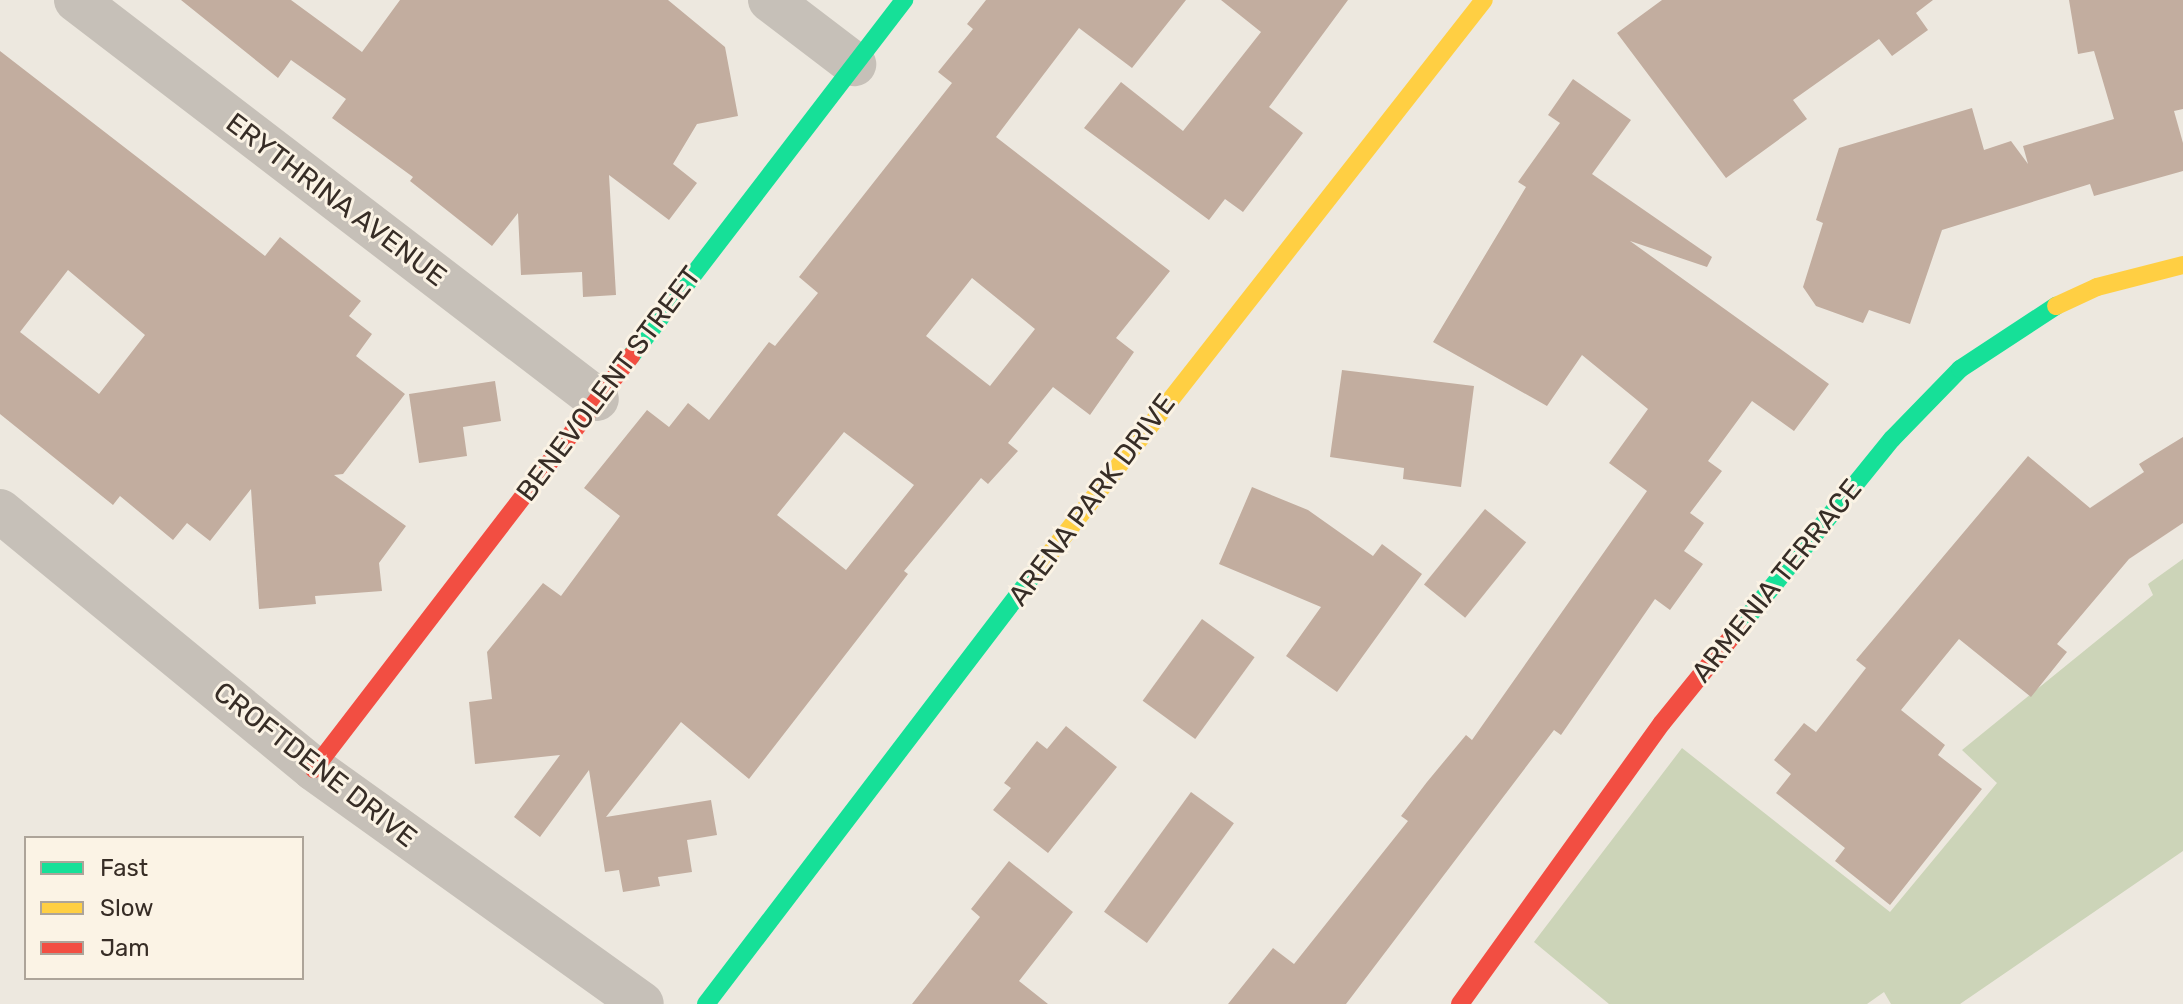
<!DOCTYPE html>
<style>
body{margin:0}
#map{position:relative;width:2183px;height:1004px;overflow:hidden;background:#ede8df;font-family:Rubik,sans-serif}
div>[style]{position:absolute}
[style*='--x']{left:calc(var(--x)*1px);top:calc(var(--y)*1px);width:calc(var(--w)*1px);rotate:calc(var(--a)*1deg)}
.green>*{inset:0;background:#ccd4b8}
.building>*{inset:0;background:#c2ad9f;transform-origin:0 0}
.street>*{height:44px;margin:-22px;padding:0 22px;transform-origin:22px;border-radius:22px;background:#c6c0b8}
.fast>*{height:18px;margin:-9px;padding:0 9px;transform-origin:9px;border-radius:9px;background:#16e098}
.slow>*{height:18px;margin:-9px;padding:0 9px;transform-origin:9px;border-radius:9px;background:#ffcf43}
.jam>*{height:18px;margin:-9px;padding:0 9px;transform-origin:9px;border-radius:9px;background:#f24e42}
span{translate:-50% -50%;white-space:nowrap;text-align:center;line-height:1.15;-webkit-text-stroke:6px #fbf3e5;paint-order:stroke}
.street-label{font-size:28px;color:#372d26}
.legend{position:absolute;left:24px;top:836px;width:280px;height:144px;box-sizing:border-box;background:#fbf3e5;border:2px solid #ada499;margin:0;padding:10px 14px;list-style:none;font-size:24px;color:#372d26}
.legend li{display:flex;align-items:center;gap:16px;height:40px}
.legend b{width:40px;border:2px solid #ada499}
</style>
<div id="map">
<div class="green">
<i style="clip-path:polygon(2183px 559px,2183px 851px,1960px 1004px,1891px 1004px,1884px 992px,1867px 1004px,1609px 1004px,1534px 942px,1682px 748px,1890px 912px,1997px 783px,1962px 750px,2153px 595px,2148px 584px)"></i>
</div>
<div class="building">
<i style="clip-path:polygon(181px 0,291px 0,362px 52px,400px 0,668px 0,725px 47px,738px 116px,697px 124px,673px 164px,697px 183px,669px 220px,609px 175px,616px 295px,583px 297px,582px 272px,521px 275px,518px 213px,492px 246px,410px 181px,413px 177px,332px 118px,346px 99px,291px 60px,278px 78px)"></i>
<i style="clip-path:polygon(evenodd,986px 0,1186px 0,1132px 68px,1079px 28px,996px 137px,1170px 271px,1116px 338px,1134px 352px,1090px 415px,1053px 387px,1008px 443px,1018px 451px,988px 484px,981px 478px,904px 571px,908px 574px,749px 779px,681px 722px,606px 817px,711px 800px,717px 835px,687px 840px,692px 872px,658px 877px,660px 886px,623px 892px,619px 870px,605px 872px,589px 770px,540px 837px,514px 817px,560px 755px,475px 764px,469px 702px,492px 699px,487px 652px,543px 583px,561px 596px,620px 516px,584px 488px,647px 410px,669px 427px,688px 403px,709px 420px,769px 342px,775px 346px,818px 293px,799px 277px,952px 83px,938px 72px,973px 29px,967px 24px,986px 0,972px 278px,1035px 329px,990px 386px,926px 336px,972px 278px,986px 0,844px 432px,914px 485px,846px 570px,777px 515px,844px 432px)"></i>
<i style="clip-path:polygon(1221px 0,1348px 0,1269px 107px,1303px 133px,1243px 212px,1225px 199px,1209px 220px,1084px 128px,1121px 82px,1183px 131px,1261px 32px)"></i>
<i style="clip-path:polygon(1662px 0,1933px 0,1916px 13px,1928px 30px,1892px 56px,1879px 39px,1793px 100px,1807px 119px,1726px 178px,1617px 33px)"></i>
<i style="clip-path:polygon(2069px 0,2183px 0,2183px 109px,2174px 111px,2183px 143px,2183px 171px,2094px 196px,2090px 184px,1942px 230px,1910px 324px,1869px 310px,1863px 323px,1816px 306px,1803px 287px,1823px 223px,1816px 220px,1839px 148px,1972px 108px,1984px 150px,2011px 141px,2028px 164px,2023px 146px,2114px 119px,2094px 51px,2078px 54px)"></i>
<i style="clip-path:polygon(evenodd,0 51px,265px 256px,280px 237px,361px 301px,349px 316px,372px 334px,356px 356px,405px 394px,343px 474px,334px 475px,406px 526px,379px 563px,382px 591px,315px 596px,316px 604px,259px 609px,251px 489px,210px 541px,187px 523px,173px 540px,120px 496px,113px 505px,0 414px,0 51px,68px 270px,145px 335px,99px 394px,20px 332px,68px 270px)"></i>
<i style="clip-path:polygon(1573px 79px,1631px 120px,1592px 174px,1712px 257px,1707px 267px,1630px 241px,1829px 384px,1794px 431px,1752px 401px,1708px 461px,1722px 471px,1690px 513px,1704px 523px,1684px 551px,1703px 564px,1670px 610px,1655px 599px,1561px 735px,1554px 730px,1346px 1004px,1228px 1004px,1273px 948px,1294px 964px,1408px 821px,1401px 816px,1427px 782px,1466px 735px,1472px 740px,1647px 491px,1609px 463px,1648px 409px,1582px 355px,1547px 406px,1433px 342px,1526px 187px,1518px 182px,1560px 123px,1548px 115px)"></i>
<i style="clip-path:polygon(1342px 370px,1474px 386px,1461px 487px,1403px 479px,1404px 468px,1330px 457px)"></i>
<i style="clip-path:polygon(495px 381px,501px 421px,463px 427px,467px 456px,419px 463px,409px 394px)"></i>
<i style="clip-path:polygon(2183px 437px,2183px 523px,2129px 559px,2057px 644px,2067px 652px,2031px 697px,1959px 639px,1901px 710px,1945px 745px,1938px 755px,1982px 789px,1890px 905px,1835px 861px,1845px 848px,1776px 793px,1791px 774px,1774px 760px,1804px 723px,1816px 732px,1866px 668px,1856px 660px,2028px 456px,2090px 508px,2144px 472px,2139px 464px)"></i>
<i style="clip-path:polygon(1252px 487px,1308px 510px,1373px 556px,1382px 544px,1422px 574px,1337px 692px,1286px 656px,1321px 607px,1219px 564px)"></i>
<i style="left:1485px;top:509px;width:53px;height:97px;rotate:39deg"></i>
<i style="left:1202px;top:619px;width:65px;height:101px;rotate:36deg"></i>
<i style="clip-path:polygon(1066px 726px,1117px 767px,1048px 853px,993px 810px,1011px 788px,1004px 783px,1037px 741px,1047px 749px)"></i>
<i style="left:1191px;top:792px;width:53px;height:148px;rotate:36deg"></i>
<i style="clip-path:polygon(1009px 861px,1073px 912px,1019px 981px,1048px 1004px,912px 1004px,980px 917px,971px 909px)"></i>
</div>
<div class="street">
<i style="--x:76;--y:0;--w:656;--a:37.45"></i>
<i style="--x:770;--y:0;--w:106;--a:37.3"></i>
<i style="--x:0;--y:511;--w:406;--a:39.4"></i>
<i style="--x:314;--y:769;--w:403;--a:35.6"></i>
</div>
<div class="fast">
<i style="--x:631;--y:356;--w:449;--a:-52.5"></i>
<i style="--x:1738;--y:629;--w:245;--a:-51"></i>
<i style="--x:1892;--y:439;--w:98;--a:-45.8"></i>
<i style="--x:1960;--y:369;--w:115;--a:-33.3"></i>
<i style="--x:706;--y:1004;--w:546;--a:-52.67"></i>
</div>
<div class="slow">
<i style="--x:2056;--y:306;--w:45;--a:-24.9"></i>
<i style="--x:2097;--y:287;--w:89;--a:-14.3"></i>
<i style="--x:1037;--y:570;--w:724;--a:-51.9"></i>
</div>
<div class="jam">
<i style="--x:314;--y:769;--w:521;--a:-52.49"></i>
<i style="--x:1460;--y:1004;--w:346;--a:-54.3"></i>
<i style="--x:1662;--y:723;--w:121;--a:-51"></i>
</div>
<div class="street-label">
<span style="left:336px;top:200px;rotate:37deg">ERYTHRINA AVENUE</span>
<span style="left:609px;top:384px;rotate:-53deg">BENEVOLENT STREET</span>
<span style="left:1092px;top:500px;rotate:-53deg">ARENA PARK DRIVE</span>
<span style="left:1777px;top:581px;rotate:-51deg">ARMENIA TERRACE</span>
<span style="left:315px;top:765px;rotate:38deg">CROFTDENE DRIVE</span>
</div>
<ul class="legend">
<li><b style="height:10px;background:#16e098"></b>Fast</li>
<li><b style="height:10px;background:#ffcf43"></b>Slow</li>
<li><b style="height:10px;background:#f24e42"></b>Jam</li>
</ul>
</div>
